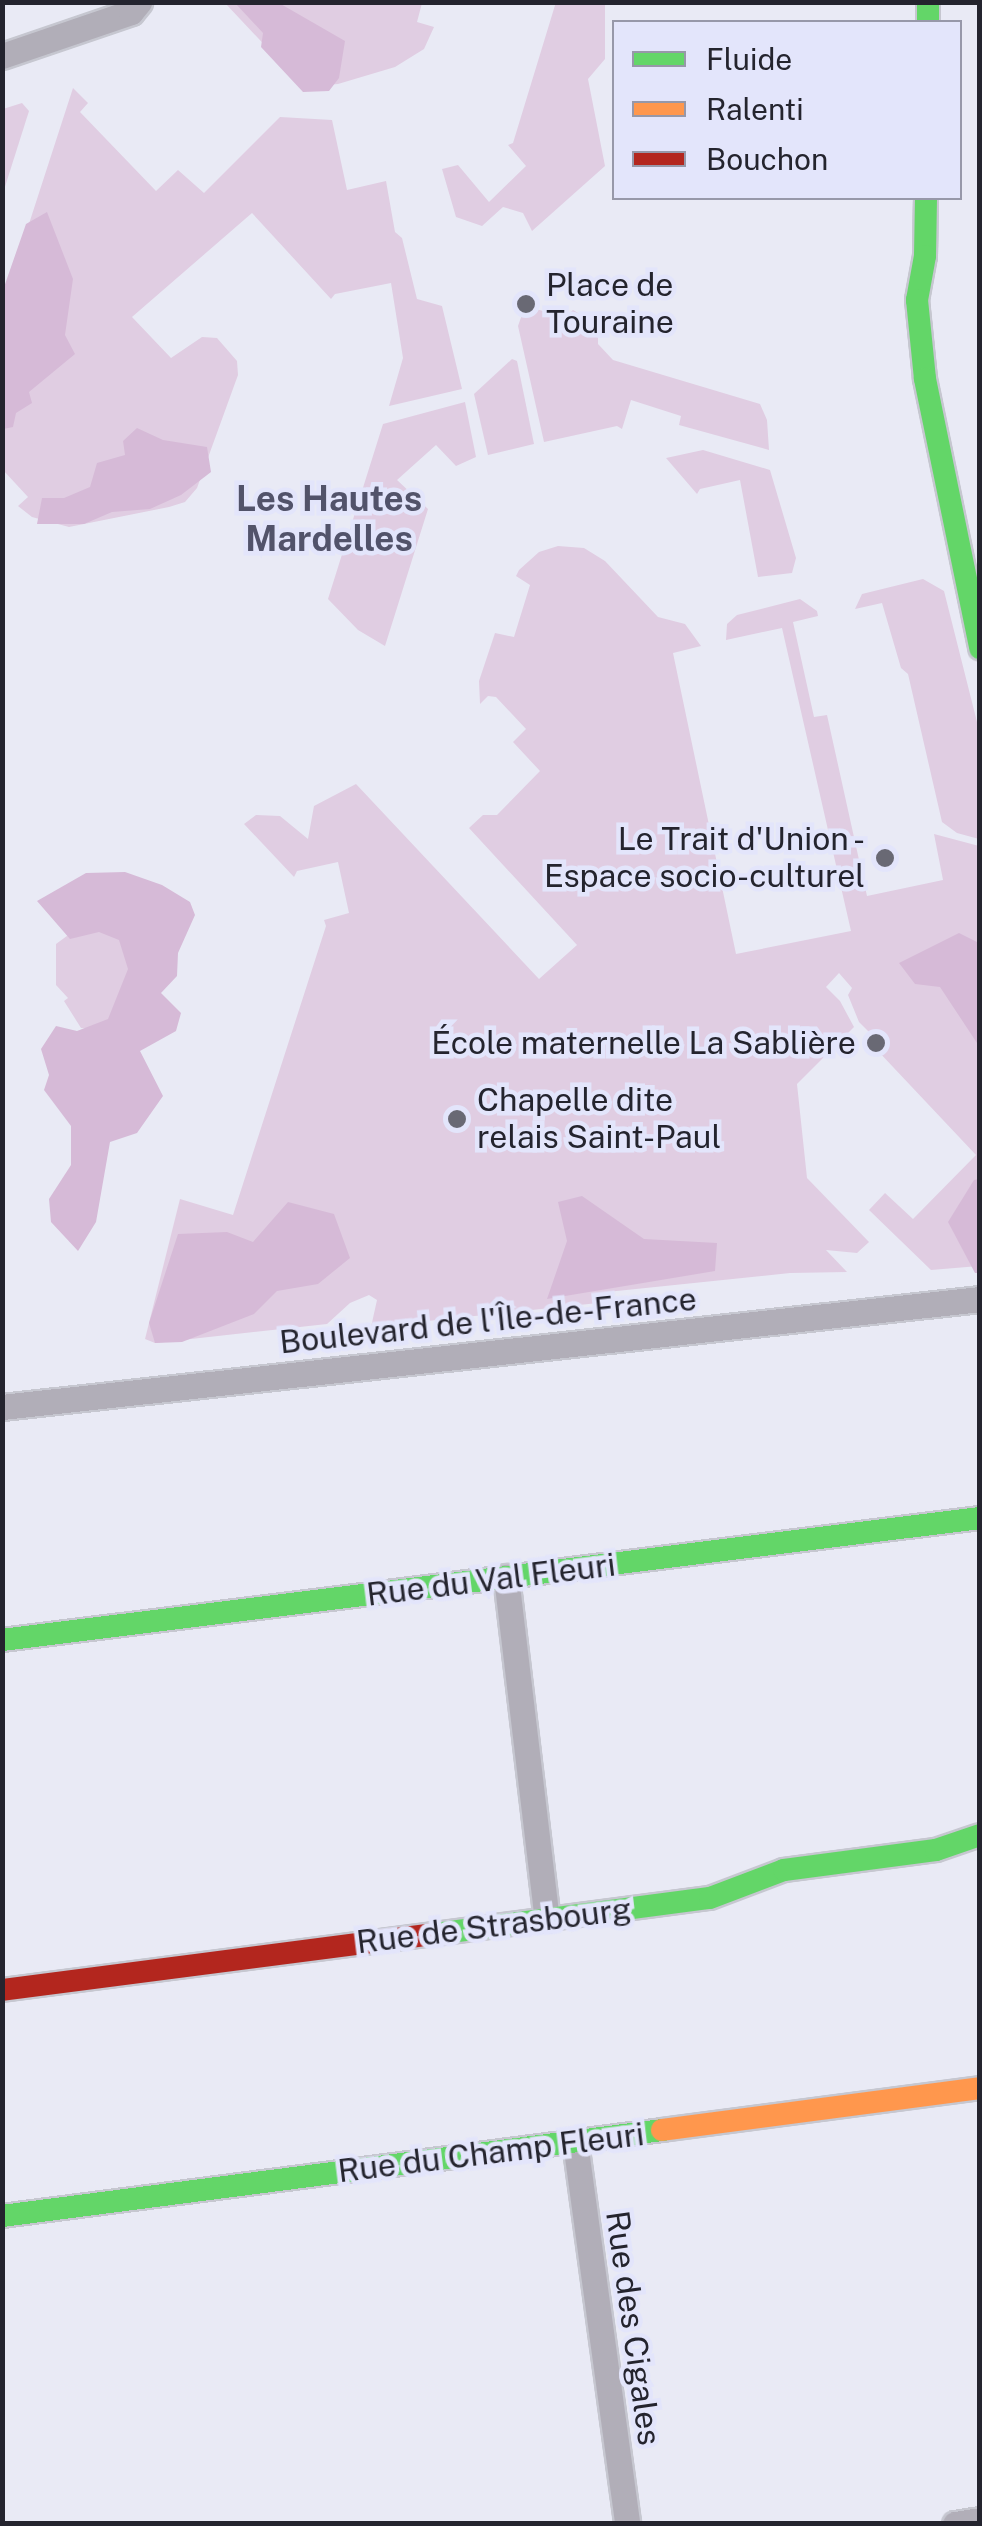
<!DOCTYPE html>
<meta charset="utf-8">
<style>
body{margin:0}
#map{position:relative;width:982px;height:2526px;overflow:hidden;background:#e9eaf5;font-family:"Public Sans",sans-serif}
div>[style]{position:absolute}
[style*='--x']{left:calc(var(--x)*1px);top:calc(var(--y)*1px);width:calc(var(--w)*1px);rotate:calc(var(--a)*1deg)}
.green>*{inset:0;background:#e0cde2}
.forest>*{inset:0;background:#d6bad7}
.roads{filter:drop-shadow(2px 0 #c6c7d0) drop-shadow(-2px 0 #c6c7d0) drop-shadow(0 2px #c6c7d0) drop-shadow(0 -2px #c6c7d0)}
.street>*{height:25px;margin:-12.5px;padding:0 12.5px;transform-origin:12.5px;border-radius:12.5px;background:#b1aeb8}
.fast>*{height:22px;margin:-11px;padding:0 11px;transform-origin:11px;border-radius:11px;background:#63d668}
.slow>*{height:22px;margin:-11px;padding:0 11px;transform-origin:11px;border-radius:11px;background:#ff974d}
.jam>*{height:22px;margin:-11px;padding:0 11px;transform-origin:11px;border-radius:11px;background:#b3261e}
.dots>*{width:28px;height:28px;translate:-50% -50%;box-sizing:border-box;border:5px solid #e3e5fb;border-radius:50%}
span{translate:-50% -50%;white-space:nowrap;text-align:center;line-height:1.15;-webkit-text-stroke:9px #e3e5fb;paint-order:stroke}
.poi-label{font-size:32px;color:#24242e}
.left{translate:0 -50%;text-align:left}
.right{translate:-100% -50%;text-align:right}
.street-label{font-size:32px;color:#24242e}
.neighbourhood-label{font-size:35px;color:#52536a;font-weight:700}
.frame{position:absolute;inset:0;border:5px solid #24242e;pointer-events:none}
.legend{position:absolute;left:612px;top:20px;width:350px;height:180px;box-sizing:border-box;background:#e3e5fb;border:2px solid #9798a9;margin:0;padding:12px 18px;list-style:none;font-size:30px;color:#24242e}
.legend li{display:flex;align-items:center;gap:20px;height:50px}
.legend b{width:50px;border:2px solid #9798a9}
</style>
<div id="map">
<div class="green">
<i style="clip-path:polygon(556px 2px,605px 3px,605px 59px,588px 79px,605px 166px,532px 231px,523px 213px,503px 207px,482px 226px,456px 217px,442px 169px,458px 165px,489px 202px,526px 166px,508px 145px,513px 143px)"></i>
<i style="clip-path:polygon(225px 3px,422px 3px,417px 22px,434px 27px,424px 49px,395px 67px,338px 84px,304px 87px)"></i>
<i style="clip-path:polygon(73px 88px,88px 103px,80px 112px,156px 191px,178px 170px,204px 193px,280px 117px,332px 120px,347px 190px,386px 181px,395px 232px,402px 238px,417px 299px,442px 306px,462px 389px,389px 406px,403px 358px,391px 283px,335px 294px,331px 299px,252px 213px,132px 317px,171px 358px,202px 337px,217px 338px,237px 361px,238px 375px,197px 488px,185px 502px,169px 507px,69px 527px,32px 517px,18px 506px,28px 497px,3px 470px,3px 304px)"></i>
<i style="clip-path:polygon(22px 103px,29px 111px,3px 193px,3px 109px)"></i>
<i style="clip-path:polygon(525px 306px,565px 317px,573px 310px,598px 325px,598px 344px,613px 360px,760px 404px,767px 420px,769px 450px,679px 425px,681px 416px,631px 400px,622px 429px,617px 426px,544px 442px,518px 326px)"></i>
<i style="clip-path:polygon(512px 359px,517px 361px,534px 444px,488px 455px,474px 394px)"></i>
<i style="clip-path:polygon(465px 402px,476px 457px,456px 466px,436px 445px,397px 480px,428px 509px,385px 646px,358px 630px,328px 599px,383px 424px)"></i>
<i style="clip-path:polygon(703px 450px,770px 470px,796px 558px,792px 573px,758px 577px,740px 480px,700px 489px,697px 494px,666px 458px)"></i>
<i style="clip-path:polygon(558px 546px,584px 548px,605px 561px,658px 617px,685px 624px,701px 646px,673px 653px,736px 954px,851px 931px,782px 628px,726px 640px,727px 624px,737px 615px,800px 599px,817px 611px,818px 616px,793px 622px,814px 717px,827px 715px,867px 896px,943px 880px,934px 834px,979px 846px,979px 1266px,931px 1270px,869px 1210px,885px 1193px,913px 1219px,976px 1155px,877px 1050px,882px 1045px,859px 1022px,848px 995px,852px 988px,839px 973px,826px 987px,840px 1001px,854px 1027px,797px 1084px,807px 1178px,869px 1242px,857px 1253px,826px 1250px,847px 1272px,790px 1273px,607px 1292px,598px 1303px,371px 1327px,377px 1300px,369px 1295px,350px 1303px,327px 1324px,155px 1343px,145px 1339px,180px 1199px,233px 1215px,326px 926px,324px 920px,349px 913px,338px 862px,297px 871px,294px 877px,244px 824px,256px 815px,280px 816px,308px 839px,314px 806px,356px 784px,539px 979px,577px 945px,469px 828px,483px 815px,497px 815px,540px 771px,513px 742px,526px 729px,496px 697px,488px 696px,480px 704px,479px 681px,495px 633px,514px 637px,530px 585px,516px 576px,519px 570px,539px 552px)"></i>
<i style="clip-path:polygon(923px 579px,944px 591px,979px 730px,979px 839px,957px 833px,942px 822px,908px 674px,901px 668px,882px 603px,855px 609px,862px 594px)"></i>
<i style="clip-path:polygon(86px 922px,142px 938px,123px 1031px,81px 1028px,64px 1001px,68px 998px,56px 985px,56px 944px)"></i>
</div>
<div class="forest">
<i style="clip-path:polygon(235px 3px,279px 3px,345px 41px,339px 78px,329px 91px,303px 92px,261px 47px,263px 33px)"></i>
<i style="clip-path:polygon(47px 212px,73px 279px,65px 335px,75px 354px,29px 392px,32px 403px,16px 413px,13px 427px,3px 429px,3px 290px,26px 224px)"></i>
<i style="clip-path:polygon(137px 428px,163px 440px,207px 447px,211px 472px,181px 495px,150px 509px,112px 512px,84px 524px,37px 524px,42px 498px,64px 498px,90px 487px,97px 463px,125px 455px,123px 441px)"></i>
<i style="clip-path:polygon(125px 872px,162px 885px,190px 902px,195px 915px,178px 953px,177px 976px,161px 993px,181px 1013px,176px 1031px,140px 1051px,163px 1096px,137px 1133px,110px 1142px,96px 1222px,78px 1251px,51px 1222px,49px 1199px,71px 1165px,71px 1126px,44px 1090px,49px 1075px,41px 1049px,56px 1026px,77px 1031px,108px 1019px,128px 969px,119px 940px,99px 932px,70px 939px,37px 901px,86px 873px)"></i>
<i style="clip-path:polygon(959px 933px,979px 943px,979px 1046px,940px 987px,915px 984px,899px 963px)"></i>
<i style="clip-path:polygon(979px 1179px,979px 1273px,975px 1273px,948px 1222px,974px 1180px)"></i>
<i style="clip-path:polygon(582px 1196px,644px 1239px,717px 1243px,715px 1271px,547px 1299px,567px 1241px,558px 1202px)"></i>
<i style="clip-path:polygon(288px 1202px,334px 1214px,350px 1258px,318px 1284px,277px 1291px,254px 1314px,182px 1342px,155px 1343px,149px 1323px,178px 1234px,227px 1232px,253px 1242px)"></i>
</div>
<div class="roads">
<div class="street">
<i style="--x:2;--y:56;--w:136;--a:-18.8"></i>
<i style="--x:131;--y:12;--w:13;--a:-51"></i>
<i style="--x:2;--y:1407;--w:984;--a:-6.3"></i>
<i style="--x:506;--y:1577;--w:344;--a:83.2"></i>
<i style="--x:575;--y:2142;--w:386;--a:82.2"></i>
<i style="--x:955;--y:2524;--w:25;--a:-9"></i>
</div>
<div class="fast">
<i style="--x:928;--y:2;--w:20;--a:90"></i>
<i style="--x:926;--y:198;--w:58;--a:91"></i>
<i style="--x:925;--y:256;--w:45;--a:100.3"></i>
<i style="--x:917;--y:300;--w:79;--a:84.2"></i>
<i style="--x:925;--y:379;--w:275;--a:78.4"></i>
<i style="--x:2;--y:1640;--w:986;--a:-7.11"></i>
<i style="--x:435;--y:1934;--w:277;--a:-7.5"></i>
<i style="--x:710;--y:1898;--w:79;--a:-20.7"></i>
<i style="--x:784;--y:1870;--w:153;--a:-7.5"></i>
<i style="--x:936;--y:1850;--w:46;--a:-18.8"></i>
<i style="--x:2;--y:2216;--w:666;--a:-7.42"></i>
</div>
<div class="slow">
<i style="--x:662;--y:2130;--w:321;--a:-7.5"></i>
</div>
<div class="jam">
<i style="--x:2;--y:1990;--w:437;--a:-7.4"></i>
</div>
</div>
<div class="dots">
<i style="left:526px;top:304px;background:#696974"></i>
<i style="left:885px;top:858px;background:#696974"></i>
<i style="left:876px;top:1043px;background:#696974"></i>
<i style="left:457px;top:1119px;background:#696974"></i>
</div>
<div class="poi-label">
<span class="left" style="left:546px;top:304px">Place de<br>Touraine</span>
<span class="right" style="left:865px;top:858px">Le Trait d'Union -<br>Espace socio-culturel</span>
<span class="right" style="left:856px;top:1043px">École maternelle La Sablière</span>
<span class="left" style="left:477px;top:1119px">Chapelle dite<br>relais Saint-Paul</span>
</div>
<div class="street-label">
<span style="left:488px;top:1321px;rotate:-6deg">Boulevard de l'Île-de-France</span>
<span style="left:491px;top:1580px;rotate:-7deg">Rue du Val Fleuri</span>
<span style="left:494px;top:1926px;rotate:-7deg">Rue de Strasbourg</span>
<span style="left:491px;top:2153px;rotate:-7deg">Rue du Champ Fleuri</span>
<span style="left:633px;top:2328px;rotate:82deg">Rue des Cigales</span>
</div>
<div class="neighbourhood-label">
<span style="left:329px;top:519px">Les Hautes<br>Mardelles</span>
</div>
<div class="frame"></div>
<ul class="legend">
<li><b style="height:12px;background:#63d668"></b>Fluide</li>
<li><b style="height:12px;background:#ff974d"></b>Ralenti</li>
<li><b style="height:12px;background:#b3261e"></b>Bouchon</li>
</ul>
</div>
